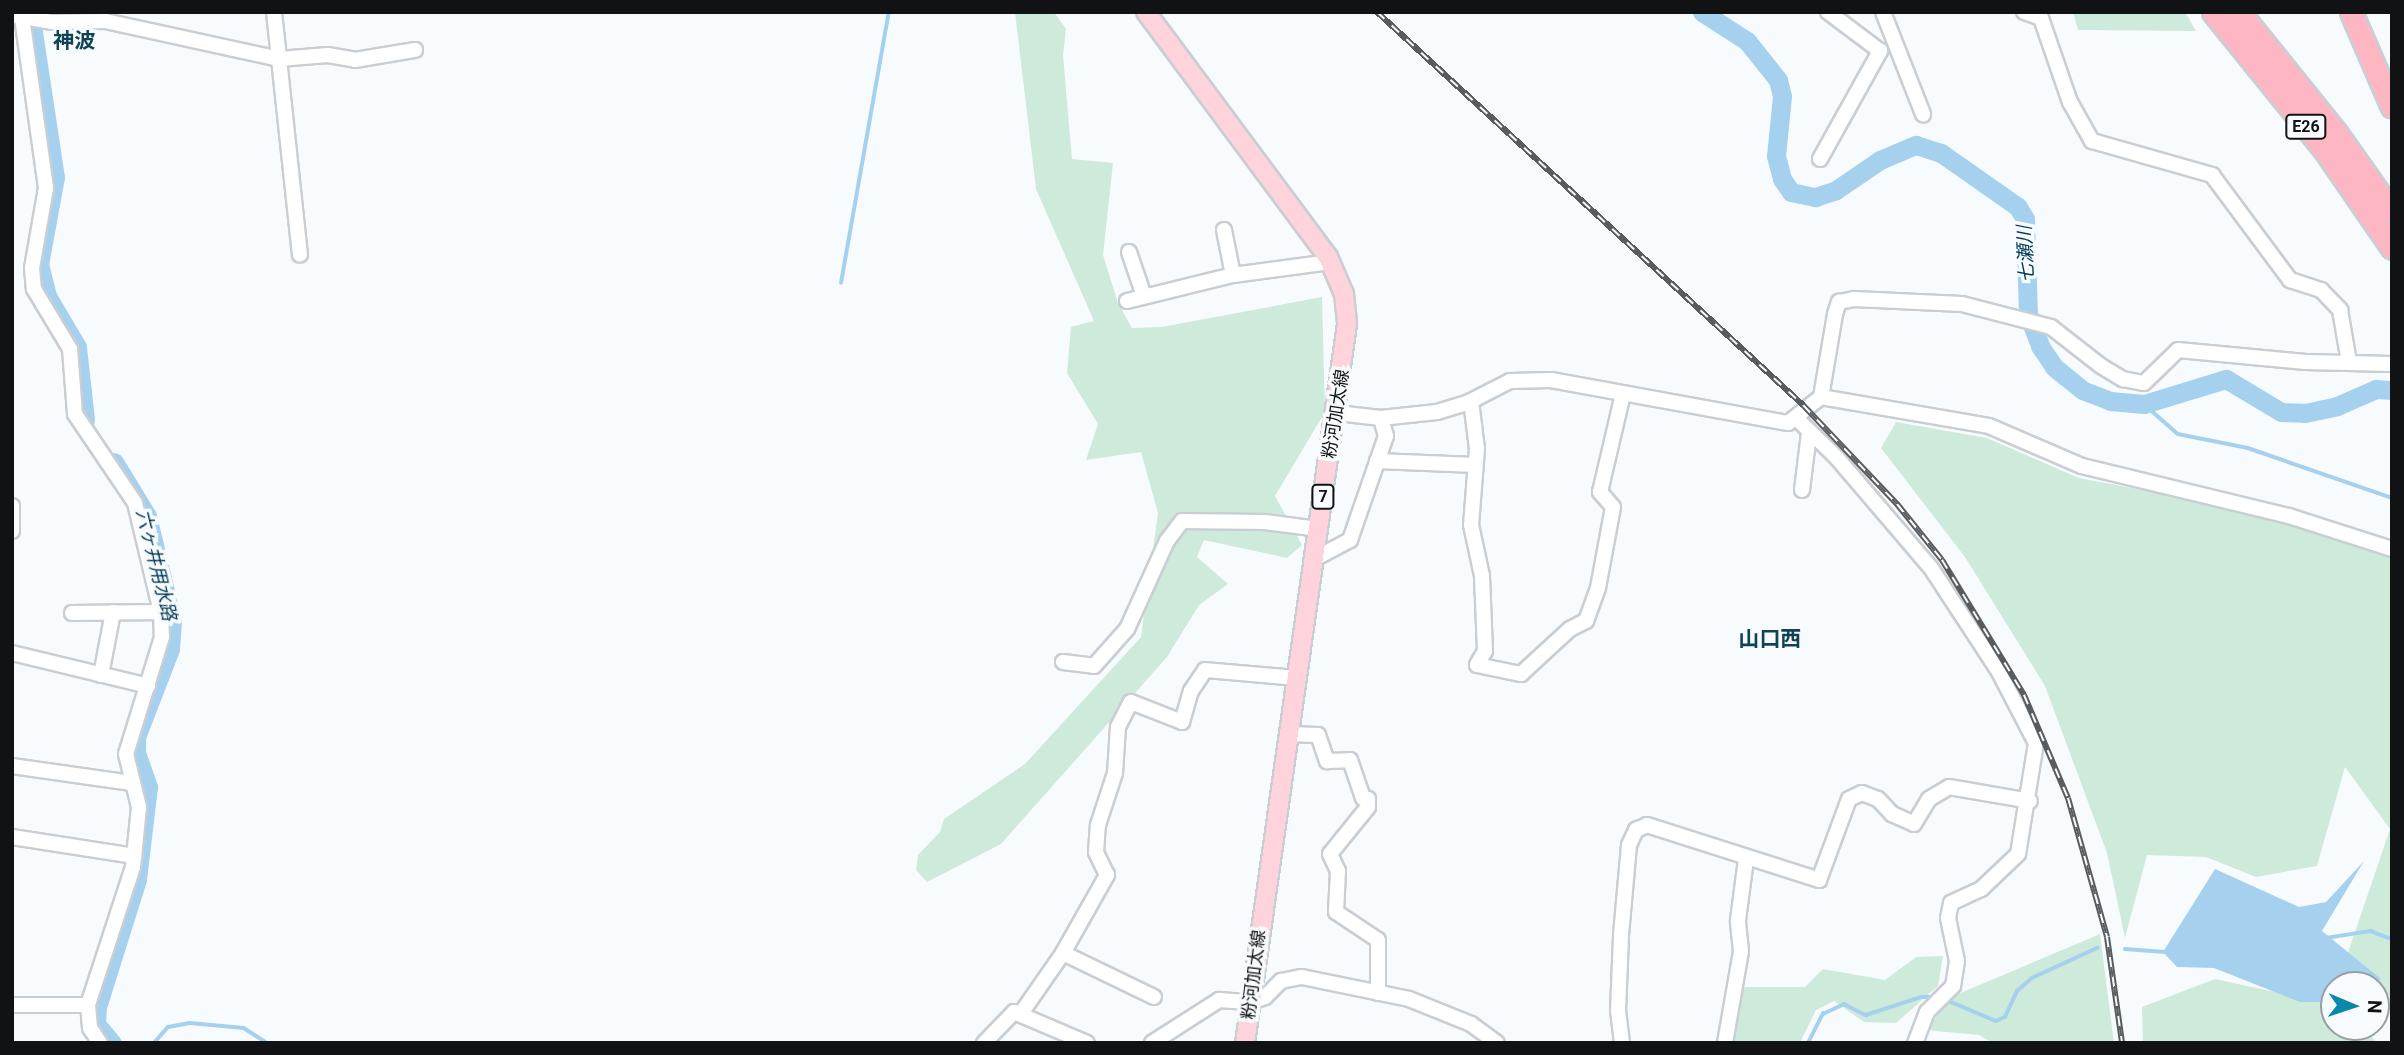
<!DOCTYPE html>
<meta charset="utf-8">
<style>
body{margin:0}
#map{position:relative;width:2404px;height:1055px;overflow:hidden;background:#f8fbfe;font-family:Roboto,"Noto Sans JP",sans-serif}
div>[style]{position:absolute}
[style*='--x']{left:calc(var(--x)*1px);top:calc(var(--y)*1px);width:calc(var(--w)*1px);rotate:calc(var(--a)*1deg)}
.green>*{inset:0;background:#ceeada}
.water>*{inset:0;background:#a6d1ee}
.stream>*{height:3.5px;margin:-1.75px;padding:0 1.75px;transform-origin:1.75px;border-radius:1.75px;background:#a6d1ee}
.river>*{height:19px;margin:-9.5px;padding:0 9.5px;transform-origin:9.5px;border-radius:9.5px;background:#a6d1ee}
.roads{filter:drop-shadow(2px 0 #c9ced4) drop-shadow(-2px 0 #c9ced4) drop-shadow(0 2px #c9ced4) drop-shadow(0 -2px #c9ced4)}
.minor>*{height:14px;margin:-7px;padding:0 7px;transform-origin:7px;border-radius:7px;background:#fff}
.major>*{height:18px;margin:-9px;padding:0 9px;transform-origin:9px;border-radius:9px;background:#ffd3db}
.highway>*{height:21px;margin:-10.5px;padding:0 10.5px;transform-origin:10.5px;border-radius:10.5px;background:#ffb6c3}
.rail>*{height:6px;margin-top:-3px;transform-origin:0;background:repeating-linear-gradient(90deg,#f8fbfe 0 10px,#595c5e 0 20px);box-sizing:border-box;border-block:2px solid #595c5e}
span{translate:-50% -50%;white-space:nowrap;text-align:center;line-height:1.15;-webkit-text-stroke:7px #f8fbfe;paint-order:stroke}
.shield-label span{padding:2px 5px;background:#f8fbfe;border:2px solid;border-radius:5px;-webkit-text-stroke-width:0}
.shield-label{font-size:16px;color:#101214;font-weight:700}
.street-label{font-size:18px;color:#101214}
.water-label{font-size:19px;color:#003854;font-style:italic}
.quarter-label{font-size:21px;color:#104455;font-weight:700}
.frame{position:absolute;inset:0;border:14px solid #101214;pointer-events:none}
.north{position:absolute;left:2320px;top:971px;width:70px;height:70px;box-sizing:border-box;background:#f8fbfe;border:2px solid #9b9ea0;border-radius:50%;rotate:92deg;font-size:19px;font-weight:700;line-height:28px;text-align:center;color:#101214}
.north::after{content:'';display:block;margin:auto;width:24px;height:32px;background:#0888aa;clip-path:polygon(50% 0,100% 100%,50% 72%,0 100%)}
</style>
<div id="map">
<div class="green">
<i style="clip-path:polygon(1015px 12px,1054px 12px,1066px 29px,1063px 55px,1072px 159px,1113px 163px,1103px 255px,1118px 303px,1132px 328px,1162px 327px,1322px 297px,1325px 412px,1275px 496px,1302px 545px,1287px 558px,1204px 540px,1197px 557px,1228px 584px,1199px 605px,1167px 657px,1001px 844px,927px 882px,916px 870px,918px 855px,940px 832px,944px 819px,1025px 764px,1141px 637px,1158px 513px,1141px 452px,1086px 460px,1098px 424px,1067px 373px,1071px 327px,1094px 321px,1036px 189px)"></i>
<i style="clip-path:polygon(2073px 12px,2185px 12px,2196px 31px,2078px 30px)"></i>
<i style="clip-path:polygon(1896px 422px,1987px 438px,2079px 478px,2281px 516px,2392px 551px,2392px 1006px,2370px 1036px,2378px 1043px,2143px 1043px,2142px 1007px,2215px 979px,2330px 1004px,2334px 995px,2334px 1027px,2376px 1027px,2376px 985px,2337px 985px,2390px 829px,2345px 767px,2317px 866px,2256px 877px,2206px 857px,2147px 855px,2125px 938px,2107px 853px,2045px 686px,1965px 557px,1881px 448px)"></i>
<i style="clip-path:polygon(2100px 934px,2114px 1043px,1993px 1043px,1979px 1035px,1926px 1030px,1951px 997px)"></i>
<i style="clip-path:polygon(1943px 956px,1938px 986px,1896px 1023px,1864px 1022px,1834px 1001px,1816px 1010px,1800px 1043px,1730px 1043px,1743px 987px,1805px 987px,1823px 969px,1885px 980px,1916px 957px)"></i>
</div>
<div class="water">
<i style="clip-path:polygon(2364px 861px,2322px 931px,2381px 979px,2376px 985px,2334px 985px,2334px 1002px,2300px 1002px,2214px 968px,2177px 967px,2163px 952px,2215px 869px,2299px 907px,2326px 902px)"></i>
</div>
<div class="stream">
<i style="--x:841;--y:283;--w:275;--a:-80"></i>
<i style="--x:2144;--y:404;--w:45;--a:41.4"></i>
<i style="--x:2178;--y:434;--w:71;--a:11.3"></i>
<i style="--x:2248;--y:448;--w:152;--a:19.1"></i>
<i style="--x:2326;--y:938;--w:45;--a:-9"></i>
<i style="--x:2370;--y:931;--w:23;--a:20"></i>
<i style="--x:2125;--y:949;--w:40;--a:4.3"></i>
<i style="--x:1944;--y:999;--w:56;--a:22.9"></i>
<i style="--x:1996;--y:1021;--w:10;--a:-24"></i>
<i style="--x:2005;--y:1017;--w:29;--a:-65"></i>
<i style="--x:2017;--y:991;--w:20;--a:-41"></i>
<i style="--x:2032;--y:978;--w:72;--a:-24.8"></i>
<i style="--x:154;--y:1043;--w:21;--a:-49"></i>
<i style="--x:168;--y:1027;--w:22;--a:-10"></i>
<i style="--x:190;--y:1023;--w:54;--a:5.3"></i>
<i style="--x:244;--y:1028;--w:27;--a:33"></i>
<i style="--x:1808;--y:1043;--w:33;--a:-63"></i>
<i style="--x:1823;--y:1014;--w:23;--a:-25"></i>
<i style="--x:1844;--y:1004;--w:25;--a:27"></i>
<i style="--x:1866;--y:1015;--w:58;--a:-18.1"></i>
<i style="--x:1921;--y:997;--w:15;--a:0"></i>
</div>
<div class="river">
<i style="--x:30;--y:12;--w:167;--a:81.4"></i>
<i style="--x:55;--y:177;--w:88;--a:100.4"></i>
<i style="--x:39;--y:264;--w:33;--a:76"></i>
<i style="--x:47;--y:296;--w:59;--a:59.5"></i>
<i style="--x:77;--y:347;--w:73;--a:83.7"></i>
<i style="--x:1702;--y:12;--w:54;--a:32.8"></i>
<i style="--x:1747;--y:41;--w:50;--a:51.5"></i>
<i style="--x:1778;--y:80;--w:16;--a:76"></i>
<i style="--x:1782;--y:96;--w:60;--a:95.7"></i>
<i style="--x:1776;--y:156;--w:24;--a:75"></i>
<i style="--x:1782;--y:179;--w:16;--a:55"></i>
<i style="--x:1791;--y:192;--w:25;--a:12"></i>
<i style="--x:1815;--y:197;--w:22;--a:-18"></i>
<i style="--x:1836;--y:190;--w:53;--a:-34.3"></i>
<i style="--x:1880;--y:160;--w:39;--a:-23"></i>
<i style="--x:1916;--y:145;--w:26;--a:18"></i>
<i style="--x:1941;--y:153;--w:94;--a:35"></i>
<i style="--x:2018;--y:207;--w:14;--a:60"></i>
<i style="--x:2025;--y:219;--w:95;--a:88.2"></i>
<i style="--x:2028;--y:314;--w:34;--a:69"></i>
<i style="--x:2040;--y:346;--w:25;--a:56"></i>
<i style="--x:2054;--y:367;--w:36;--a:39"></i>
<i style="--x:2082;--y:390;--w:30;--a:21"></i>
<i style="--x:2110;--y:401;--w:34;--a:5"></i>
<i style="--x:2144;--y:404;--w:86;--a:-17"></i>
<i style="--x:2226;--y:379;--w:64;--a:31"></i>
<i style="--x:2281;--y:412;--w:24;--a:2"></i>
<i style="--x:2305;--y:413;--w:33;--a:-12"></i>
<i style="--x:2337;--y:406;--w:43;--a:-23.6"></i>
<i style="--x:2376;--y:389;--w:16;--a:4"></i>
<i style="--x:112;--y:1043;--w:25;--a:-130"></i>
<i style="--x:96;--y:1024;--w:17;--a:-87"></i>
<i style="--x:97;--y:1007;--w:134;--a:-72.6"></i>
<i style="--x:137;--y:879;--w:93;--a:-83.2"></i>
<i style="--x:148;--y:787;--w:37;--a:-109"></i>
<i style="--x:136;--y:752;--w:15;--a:-90"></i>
<i style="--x:136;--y:737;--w:94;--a:-68.9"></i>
<i style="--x:170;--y:649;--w:29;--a:-86"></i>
<i style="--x:172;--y:620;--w:107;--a:-103.5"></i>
<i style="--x:147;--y:516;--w:63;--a:-121.4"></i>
</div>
<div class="roads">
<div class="minor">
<i style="--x:274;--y:12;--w:244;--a:83.9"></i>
<i style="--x:1883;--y:12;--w:110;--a:68.6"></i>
<i style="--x:2024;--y:12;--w:18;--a:19"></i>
<i style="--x:2041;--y:18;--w:89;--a:71"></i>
<i style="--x:2070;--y:102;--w:45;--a:60.6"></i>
<i style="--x:2092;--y:141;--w:125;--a:15.8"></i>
<i style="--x:2212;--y:175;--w:131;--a:53.4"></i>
<i style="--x:2290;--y:280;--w:33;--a:18"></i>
<i style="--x:2321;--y:290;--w:28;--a:46"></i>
<i style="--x:2340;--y:310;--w:53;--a:80.2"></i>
<i style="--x:12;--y:15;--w:40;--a:10"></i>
<i style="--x:51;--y:22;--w:54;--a:-1.1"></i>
<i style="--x:105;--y:21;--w:178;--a:12.3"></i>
<i style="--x:279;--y:59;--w:49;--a:-4.7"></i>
<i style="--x:328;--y:55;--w:27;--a:10"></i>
<i style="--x:355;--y:60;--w:61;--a:-9.5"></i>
<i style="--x:22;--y:17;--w:173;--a:82"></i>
<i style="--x:46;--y:188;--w:81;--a:99.9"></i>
<i style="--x:32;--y:268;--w:21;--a:85"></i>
<i style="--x:34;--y:289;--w:70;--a:59"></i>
<i style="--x:70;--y:349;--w:65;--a:85.6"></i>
<i style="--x:75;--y:414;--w:107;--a:56"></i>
<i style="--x:135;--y:503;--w:112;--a:76.6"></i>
<i style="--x:161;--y:612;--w:25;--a:88"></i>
<i style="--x:162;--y:637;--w:122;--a:107.1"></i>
<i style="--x:126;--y:754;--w:55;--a:76.2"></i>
<i style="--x:139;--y:807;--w:60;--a:95.7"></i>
<i style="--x:133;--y:867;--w:145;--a:108.1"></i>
<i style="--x:88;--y:1005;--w:23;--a:85"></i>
<i style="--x:90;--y:1028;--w:18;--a:56"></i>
<i style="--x:1820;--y:159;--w:124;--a:-60.9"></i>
<i style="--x:1880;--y:51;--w:65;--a:-143.1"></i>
<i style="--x:1224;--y:230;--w:46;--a:78.7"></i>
<i style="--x:1129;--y:252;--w:46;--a:71.2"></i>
<i style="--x:1127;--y:301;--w:109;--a:-13.8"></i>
<i style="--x:1233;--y:275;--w:98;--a:-7.6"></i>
<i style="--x:1821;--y:397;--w:170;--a:9.8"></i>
<i style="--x:1989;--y:426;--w:101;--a:23.3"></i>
<i style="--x:2082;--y:466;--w:213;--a:13.6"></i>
<i style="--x:2289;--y:516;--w:108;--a:17.8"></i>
<i style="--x:1471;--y:401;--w:48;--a:82.9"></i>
<i style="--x:1477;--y:449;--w:76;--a:94.5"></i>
<i style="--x:1471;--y:525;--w:52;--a:77.8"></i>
<i style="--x:1482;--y:576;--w:75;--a:87.7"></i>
<i style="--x:1485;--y:651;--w:16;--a:120"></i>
<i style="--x:1477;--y:665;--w:45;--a:11.6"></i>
<i style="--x:1521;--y:674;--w:67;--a:-42.6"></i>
<i style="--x:1570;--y:629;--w:18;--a:-27"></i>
<i style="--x:1586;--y:621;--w:35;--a:-70"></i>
<i style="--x:1598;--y:588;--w:82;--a:-79.5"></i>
<i style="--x:1613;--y:507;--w:20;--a:-131"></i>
<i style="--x:1600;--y:492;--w:101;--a:-76.8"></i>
<i style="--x:1337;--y:413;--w:44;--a:6.5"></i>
<i style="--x:1381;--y:418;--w:56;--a:-6.1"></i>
<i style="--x:1437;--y:412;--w:31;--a:-17"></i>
<i style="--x:1467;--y:403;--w:48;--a:-27.1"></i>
<i style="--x:1510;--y:381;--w:41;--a:-1.4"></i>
<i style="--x:1551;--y:380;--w:241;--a:10.3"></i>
<i style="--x:1788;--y:423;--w:42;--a:-38.2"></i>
<i style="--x:1821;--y:397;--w:84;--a:-80.4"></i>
<i style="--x:1835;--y:314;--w:13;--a:-72"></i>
<i style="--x:1839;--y:302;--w:15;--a:-11"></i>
<i style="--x:1854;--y:299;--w:108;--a:2.7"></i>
<i style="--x:1962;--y:304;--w:92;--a:14.5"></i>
<i style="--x:2051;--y:327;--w:63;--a:38"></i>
<i style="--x:2101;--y:366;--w:26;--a:31"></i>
<i style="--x:2123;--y:379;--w:21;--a:11"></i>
<i style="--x:2144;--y:383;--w:47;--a:-44.1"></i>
<i style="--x:2178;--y:350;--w:128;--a:5.4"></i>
<i style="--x:2305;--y:362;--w:87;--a:1.3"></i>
<i style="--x:1797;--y:419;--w:56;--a:44.3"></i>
<i style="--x:1837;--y:458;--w:145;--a:49.5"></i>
<i style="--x:1931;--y:568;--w:124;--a:56.8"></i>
<i style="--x:1999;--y:672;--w:80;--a:62.5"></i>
<i style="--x:2036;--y:743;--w:112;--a:99.2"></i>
<i style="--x:2018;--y:854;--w:51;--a:136.6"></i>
<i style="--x:1981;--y:889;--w:33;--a:155"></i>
<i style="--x:1951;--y:903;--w:15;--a:101"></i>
<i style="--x:1948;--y:918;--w:44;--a:78.2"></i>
<i style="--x:1957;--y:961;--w:25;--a:99"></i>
<i style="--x:1953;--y:986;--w:37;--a:135"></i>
<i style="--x:1927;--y:1012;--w:33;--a:111"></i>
<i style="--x:1377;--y:461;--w:98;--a:2.3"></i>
<i style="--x:1802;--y:490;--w:57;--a:-83"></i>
<i style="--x:12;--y:506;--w:25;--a:90"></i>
<i style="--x:1314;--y:559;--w:41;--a:-27.8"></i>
<i style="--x:1350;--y:540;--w:110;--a:-70.9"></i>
<i style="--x:1386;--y:436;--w:19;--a:-106"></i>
<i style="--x:72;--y:613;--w:89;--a:-0.6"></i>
<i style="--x:12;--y:653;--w:140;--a:13.6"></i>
<i style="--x:1063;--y:662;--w:31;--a:7"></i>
<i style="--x:1094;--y:666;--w:50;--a:-48.3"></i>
<i style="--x:1127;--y:629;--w:97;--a:-65.6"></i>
<i style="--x:1167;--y:541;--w:25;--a:-53"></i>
<i style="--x:1182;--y:521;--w:83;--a:0.7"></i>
<i style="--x:1265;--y:522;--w:53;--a:7.5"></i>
<i style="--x:101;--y:675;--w:64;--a:-79.2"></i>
<i style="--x:1287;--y:734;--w:31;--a:2"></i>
<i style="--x:1318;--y:735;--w:28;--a:71"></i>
<i style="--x:1327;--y:761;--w:23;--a:-2"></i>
<i style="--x:1350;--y:760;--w:40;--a:71.1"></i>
<i style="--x:1363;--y:798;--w:5;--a:11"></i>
<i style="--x:1368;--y:799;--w:8;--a:90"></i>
<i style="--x:1368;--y:807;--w:60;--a:129"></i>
<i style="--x:1330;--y:854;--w:19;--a:65"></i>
<i style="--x:1338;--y:871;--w:41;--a:92.8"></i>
<i style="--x:1336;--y:912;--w:50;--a:33.7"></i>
<i style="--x:1378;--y:940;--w:53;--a:90"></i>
<i style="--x:12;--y:766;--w:121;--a:8.1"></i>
<i style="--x:12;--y:837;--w:124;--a:8.8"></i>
<i style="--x:1063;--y:953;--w:101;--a:25.8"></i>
<i style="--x:12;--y:1005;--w:76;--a:0"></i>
<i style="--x:1022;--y:1012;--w:72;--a:-55.2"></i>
<i style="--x:1063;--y:953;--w:90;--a:-60.6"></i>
<i style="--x:1107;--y:875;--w:25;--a:-116"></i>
<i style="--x:1096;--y:852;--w:27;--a:-86"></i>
<i style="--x:1098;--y:825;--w:55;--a:-71.9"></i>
<i style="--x:1115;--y:773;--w:46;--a:-86.3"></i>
<i style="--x:1118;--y:727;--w:28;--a:-63"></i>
<i style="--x:1131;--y:702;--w:55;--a:21.4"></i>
<i style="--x:1182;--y:722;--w:32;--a:-74"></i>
<i style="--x:1191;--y:691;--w:25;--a:-56"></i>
<i style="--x:1205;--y:670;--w:91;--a:5"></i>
<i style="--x:984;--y:1043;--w:43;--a:-45.9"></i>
<i style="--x:1014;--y:1012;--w:79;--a:23"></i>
<i style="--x:1152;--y:1043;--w:80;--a:-32.7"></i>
<i style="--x:1219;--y:1000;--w:31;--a:4"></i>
<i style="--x:1250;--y:1002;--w:16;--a:-18"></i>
<i style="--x:1265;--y:997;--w:23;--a:-45"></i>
<i style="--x:1281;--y:981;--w:21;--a:-11"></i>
<i style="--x:1302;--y:977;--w:109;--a:11.6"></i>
<i style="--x:1409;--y:999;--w:67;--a:22"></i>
<i style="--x:1471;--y:1024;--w:32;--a:36"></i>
<i style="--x:1622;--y:1043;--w:32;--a:-97"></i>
<i style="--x:1618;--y:1011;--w:76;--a:-87.7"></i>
<i style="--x:1621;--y:935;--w:90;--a:-84.9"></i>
<i style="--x:1629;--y:845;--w:17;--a:-65"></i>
<i style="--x:1636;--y:830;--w:12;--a:-24"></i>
<i style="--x:1647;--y:825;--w:181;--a:17.7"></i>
<i style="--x:1819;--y:880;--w:86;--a:-69.7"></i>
<i style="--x:1849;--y:799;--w:14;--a:-25"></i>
<i style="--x:1862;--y:793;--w:17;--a:21"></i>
<i style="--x:1878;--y:799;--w:21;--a:47"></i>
<i style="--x:1892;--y:814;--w:24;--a:24"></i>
<i style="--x:1914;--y:824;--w:29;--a:-59"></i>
<i style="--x:1929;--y:799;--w:23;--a:-31"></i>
<i style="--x:1949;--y:787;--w:82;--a:9.8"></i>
<i style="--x:1725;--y:1043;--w:93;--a:-80.1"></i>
<i style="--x:1741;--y:951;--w:31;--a:-96"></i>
<i style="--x:1738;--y:920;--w:62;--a:-82.5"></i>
</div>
<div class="major">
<i style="--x:1146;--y:12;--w:305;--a:53.4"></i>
<i style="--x:1328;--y:257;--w:40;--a:66.6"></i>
<i style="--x:1344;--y:294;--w:30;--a:84"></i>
<i style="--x:1347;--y:324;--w:726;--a:98.07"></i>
</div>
<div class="highway">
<i style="--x:2213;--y:12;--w:176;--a:51"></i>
<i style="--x:2324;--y:149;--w:120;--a:55.5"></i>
<i style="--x:2239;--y:12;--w:156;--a:51.2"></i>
<i style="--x:2337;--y:134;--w:95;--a:54.8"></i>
<i style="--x:2351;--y:12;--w:103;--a:66.7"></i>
</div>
</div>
<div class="rail">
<i style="--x:1377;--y:12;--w:580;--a:42.69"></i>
<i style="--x:1803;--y:405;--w:137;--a:46.5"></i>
<i style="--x:1897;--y:504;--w:72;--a:51.2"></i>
<i style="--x:1942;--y:560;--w:158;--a:58.7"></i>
<i style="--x:2024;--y:695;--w:112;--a:66.9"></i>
<i style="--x:2068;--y:798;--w:144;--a:74.3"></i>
<i style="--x:2107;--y:937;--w:107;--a:81.9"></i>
</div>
<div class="shield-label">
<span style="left:2306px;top:127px">E26</span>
<span style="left:1323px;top:497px">7</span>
</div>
<div class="street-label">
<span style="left:1336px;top:414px;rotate:-81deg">粉河加太線</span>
<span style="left:1254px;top:975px;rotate:-83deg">粉河加太線</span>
</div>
<div class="water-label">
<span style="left:2026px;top:254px;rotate:-93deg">七瀬川</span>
<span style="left:156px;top:565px;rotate:76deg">六ヶ井用水路</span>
</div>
<div class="quarter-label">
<span style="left:74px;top:41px">神波</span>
<span style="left:1770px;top:639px">山口西</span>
</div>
<div class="frame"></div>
<div class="north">N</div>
</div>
